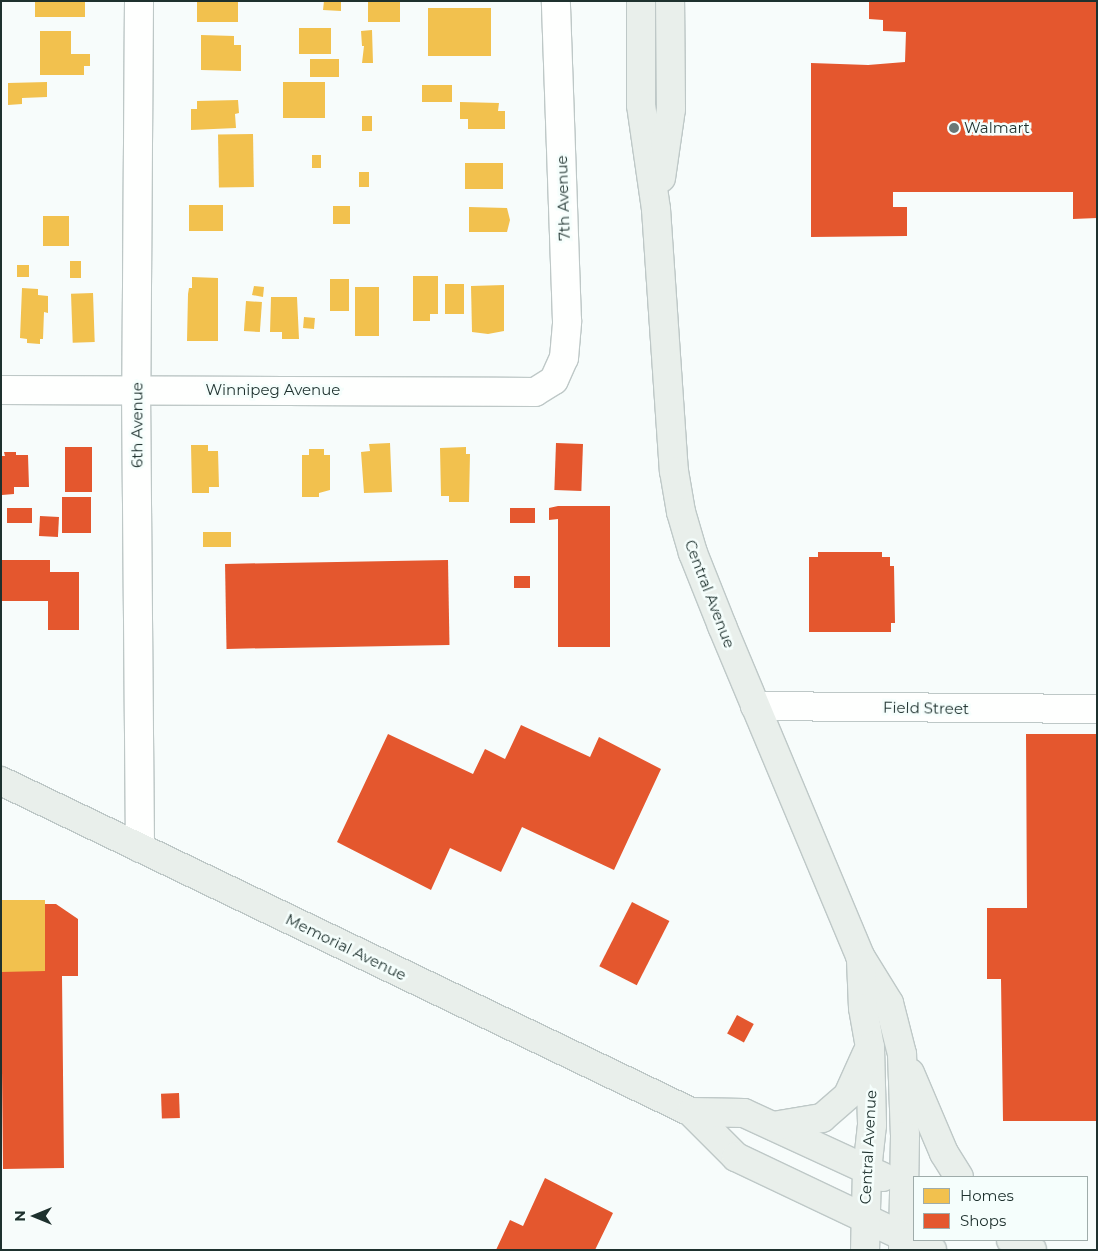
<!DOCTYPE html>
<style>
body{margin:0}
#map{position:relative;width:1098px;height:1251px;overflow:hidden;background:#f7fcfb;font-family:Montserrat,sans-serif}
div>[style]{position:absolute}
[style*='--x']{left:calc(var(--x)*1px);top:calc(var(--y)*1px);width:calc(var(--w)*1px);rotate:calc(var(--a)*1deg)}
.homes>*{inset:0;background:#f2c14e;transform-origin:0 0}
.shops>*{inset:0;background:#e4572e;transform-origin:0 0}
.roads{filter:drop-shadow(1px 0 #bec8c7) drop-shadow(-1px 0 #bec8c7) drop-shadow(0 1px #bec8c7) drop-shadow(0 -1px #bec8c7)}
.minor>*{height:28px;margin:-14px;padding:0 14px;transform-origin:14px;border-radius:14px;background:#fefffe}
.major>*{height:28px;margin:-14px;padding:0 14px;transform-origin:14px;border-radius:14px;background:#e9efeb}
.dots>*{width:14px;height:14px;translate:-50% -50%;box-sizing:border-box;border:2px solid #f5fefc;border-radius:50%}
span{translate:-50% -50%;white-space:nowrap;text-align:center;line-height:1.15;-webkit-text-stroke:5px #f5fefc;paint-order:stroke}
.poi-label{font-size:15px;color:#1e312e}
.left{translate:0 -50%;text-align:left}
.street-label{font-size:15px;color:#1e312e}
.frame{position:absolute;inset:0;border:2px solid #1e312e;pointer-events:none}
.legend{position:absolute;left:913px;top:1176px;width:175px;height:65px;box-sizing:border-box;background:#f5fefc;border:1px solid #9facaa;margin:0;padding:6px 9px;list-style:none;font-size:15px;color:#1e312e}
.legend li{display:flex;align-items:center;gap:10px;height:25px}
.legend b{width:25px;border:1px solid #9facaa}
.north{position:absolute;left:10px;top:1191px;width:50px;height:50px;-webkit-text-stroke:4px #f5fefc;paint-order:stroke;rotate:270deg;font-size:14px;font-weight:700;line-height:20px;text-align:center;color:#1e312e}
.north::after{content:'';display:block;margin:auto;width:18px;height:22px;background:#1e312e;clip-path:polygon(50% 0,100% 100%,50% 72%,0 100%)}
</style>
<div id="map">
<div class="homes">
<i style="left:35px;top:1px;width:50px;height:16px"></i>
<i style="left:197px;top:1px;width:41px;height:21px"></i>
<i style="clip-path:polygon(324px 1px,341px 1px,341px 11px,323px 10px)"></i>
<i style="left:368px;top:1px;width:32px;height:21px"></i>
<i style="left:428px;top:8px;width:63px;height:48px"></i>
<i style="left:299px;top:28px;width:32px;height:26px"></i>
<i style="clip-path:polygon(372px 30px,373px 63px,362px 63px,364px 46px,362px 46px,361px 31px)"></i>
<i style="clip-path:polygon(40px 31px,71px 31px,71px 54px,90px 54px,90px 66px,84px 66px,84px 75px,40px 75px)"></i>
<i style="clip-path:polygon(201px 35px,234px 36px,234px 45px,241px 45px,241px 71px,201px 70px)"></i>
<i style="left:310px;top:59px;width:29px;height:18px"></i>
<i style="clip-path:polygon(47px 82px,47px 97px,22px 98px,22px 104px,8px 105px,8px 83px)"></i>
<i style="left:283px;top:82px;width:42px;height:36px"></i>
<i style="left:422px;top:85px;width:30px;height:17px"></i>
<i style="clip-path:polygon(238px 100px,239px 113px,235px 114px,236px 128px,191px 130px,191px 109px,197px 109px,197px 101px)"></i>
<i style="clip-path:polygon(460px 102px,499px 103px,498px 111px,505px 111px,505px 129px,468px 129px,468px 119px,460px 119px)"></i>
<i style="left:362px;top:116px;width:10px;height:15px"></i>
<i style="left:253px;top:134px;width:53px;height:35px;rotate:89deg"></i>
<i style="left:312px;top:155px;width:9px;height:13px"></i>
<i style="left:465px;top:163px;width:38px;height:26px"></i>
<i style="left:359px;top:172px;width:10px;height:15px"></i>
<i style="left:223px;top:205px;width:26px;height:34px;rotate:90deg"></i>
<i style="left:333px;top:206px;width:17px;height:18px"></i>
<i style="clip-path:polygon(469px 207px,507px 208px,510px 220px,507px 232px,469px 232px)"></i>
<i style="left:43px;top:216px;width:26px;height:30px"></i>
<i style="left:70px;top:261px;width:11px;height:17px"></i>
<i style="left:17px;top:265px;width:12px;height:12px"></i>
<i style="clip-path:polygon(413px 276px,438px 276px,438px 314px,430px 314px,430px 321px,413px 321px)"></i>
<i style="clip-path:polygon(192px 277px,218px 278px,218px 341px,187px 341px,188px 294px,189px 288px,192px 288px)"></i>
<i style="left:330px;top:279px;width:19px;height:32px"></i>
<i style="left:445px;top:284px;width:19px;height:30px"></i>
<i style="clip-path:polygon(504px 285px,504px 331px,488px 334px,472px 332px,471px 286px)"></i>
<i style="clip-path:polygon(254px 286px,264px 287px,263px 297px,252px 295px)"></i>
<i style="left:355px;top:287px;width:24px;height:49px"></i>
<i style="clip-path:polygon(22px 288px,38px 289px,38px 295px,48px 296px,48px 313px,44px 312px,43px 339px,40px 339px,40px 344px,27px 343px,27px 339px,20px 338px)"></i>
<i style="left:93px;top:293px;width:49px;height:22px;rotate:88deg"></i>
<i style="clip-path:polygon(271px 297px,297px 297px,299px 339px,282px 339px,282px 332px,270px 332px)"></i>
<i style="left:246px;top:301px;width:16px;height:30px;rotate:4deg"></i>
<i style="left:304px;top:317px;width:11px;height:11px;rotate:5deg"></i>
<i style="clip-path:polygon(390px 443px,392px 492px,364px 493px,361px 452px,370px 451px,369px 444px)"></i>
<i style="clip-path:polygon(191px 445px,208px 445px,208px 451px,218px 451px,219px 487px,209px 487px,209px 493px,192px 493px)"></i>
<i style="clip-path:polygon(466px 447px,466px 454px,470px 454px,469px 502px,449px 502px,449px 496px,441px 496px,440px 448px)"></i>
<i style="clip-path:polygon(309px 449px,324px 449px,324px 455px,330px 455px,330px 490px,319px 493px,319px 497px,302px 497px,302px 455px,309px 455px)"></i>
<i style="left:203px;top:532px;width:28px;height:15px"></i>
<i style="left:1px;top:900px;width:44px;height:72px"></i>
</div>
<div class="shops">
<i style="clip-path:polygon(869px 1px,1097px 1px,1097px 218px,1073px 219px,1073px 192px,893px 192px,893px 207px,907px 207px,907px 236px,811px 237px,811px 63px,868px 65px,905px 62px,906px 32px,883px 31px,883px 20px,869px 19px)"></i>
<i style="left:556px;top:443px;width:27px;height:47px;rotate:2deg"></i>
<i style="left:65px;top:447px;width:27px;height:45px"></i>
<i style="clip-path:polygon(4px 452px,16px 452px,16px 455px,28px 455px,29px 487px,14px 487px,14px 494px,2px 495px,1px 456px,5px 456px)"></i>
<i style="left:62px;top:497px;width:29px;height:36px"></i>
<i style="clip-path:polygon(558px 506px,610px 506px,610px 647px,558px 647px,558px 519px,549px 520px,549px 508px)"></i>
<i style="left:32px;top:508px;width:15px;height:25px;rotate:90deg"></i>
<i style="left:535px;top:508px;width:15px;height:25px;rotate:90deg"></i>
<i style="left:40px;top:516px;width:19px;height:20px;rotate:3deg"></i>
<i style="clip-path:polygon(818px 552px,882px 552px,882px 557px,890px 557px,890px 566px,894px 566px,895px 623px,891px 623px,891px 632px,809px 632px,809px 557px,818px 557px)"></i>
<i style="clip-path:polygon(1px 560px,50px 560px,50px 572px,79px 572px,79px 630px,48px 630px,48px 601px,1px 601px)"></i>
<i style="left:448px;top:560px;width:85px;height:223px;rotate:89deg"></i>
<i style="left:530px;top:576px;width:12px;height:16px;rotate:90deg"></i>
<i style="clip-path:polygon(521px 725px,590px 757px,599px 737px,661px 769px,614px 870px,522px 827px,501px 872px,450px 848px,431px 890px,337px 842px,388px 734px,473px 774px,485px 749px,505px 759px)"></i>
<i style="clip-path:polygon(1026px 734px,1097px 734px,1097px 1121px,1003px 1121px,1001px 979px,987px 979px,987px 908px,1027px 908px)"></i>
<i style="left:632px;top:902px;width:42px;height:72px;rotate:27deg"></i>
<i style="clip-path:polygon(45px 904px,56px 904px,78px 919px,78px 976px,62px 976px,64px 1168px,3px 1169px,1px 972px,45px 971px)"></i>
<i style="left:737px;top:1015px;width:19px;height:21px;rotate:28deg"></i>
<i style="left:179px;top:1093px;width:25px;height:18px;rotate:88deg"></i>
<i style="clip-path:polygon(545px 1178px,613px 1213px,595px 1250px,496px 1250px,510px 1220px,523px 1226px)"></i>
</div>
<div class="roads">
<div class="minor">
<i style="--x:139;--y:1;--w:388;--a:90.4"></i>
<i style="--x:136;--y:389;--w:459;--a:89.5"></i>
<i style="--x:1;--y:390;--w:534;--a:0.21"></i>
<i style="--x:535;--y:392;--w:22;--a:-32"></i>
<i style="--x:554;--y:380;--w:24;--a:-66"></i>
<i style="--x:564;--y:358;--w:37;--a:-85"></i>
<i style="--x:567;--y:321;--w:320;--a:-92"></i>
<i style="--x:755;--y:706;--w:342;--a:0.5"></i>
</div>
<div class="major">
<i style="--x:641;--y:1;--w:104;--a:90"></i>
<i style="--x:641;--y:105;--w:105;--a:81.8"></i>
<i style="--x:656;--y:209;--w:263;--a:86.1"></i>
<i style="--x:674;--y:471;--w:42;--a:80.3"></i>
<i style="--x:681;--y:512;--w:43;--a:73.7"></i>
<i style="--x:693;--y:553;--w:79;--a:68.3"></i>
<i style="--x:722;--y:626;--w:358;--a:67.3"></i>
<i style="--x:860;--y:956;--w:55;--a:58.3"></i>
<i style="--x:889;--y:1003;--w:53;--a:75.7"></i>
<i style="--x:902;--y:1054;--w:82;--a:87.9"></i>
<i style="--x:905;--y:1136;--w:114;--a:91"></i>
<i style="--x:661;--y:178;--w:70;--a:-81.8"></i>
<i style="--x:671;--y:109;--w:108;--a:-90.5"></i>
<i style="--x:1;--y:781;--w:765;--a:25.63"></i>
<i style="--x:691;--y:1112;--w:64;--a:45"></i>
<i style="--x:736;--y:1157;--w:217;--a:25.4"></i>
<i style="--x:861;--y:960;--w:48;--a:87.6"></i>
<i style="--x:863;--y:1008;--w:40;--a:80"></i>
<i style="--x:870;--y:1047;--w:78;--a:88.5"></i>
<i style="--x:872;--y:1125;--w:45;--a:96.3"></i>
<i style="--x:867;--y:1170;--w:80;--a:91.4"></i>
<i style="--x:910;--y:1073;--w:87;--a:67"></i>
<i style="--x:944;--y:1153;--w:28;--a:58"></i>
<i style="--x:691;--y:1112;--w:53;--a:1.1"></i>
<i style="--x:744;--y:1113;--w:153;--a:24.7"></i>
<i style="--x:773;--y:1126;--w:50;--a:-9.3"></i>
<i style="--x:822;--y:1118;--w:35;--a:-41"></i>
<i style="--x:848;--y:1095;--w:46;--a:-65.7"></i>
<i style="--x:1011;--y:1240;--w:23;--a:25"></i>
</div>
</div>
<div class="dots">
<i style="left:954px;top:128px;background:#6a7876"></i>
</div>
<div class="poi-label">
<span class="left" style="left:964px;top:128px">Walmart</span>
</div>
<div class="street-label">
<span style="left:563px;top:198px;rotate:-92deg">7th Avenue</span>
<span style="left:273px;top:390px">Winnipeg Avenue</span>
<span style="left:137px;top:425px;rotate:-90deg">6th Avenue</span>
<span style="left:710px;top:594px;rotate:69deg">Central Avenue</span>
<span style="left:926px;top:708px;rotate:1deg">Field Street</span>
<span style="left:346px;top:947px;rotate:26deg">Memorial Avenue</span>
<span style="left:868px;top:1147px;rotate:-87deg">Central Avenue</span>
</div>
<div class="frame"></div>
<ul class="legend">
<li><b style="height:14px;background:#f2c14e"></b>Homes</li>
<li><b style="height:14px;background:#e4572e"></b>Shops</li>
</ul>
<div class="north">N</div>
</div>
